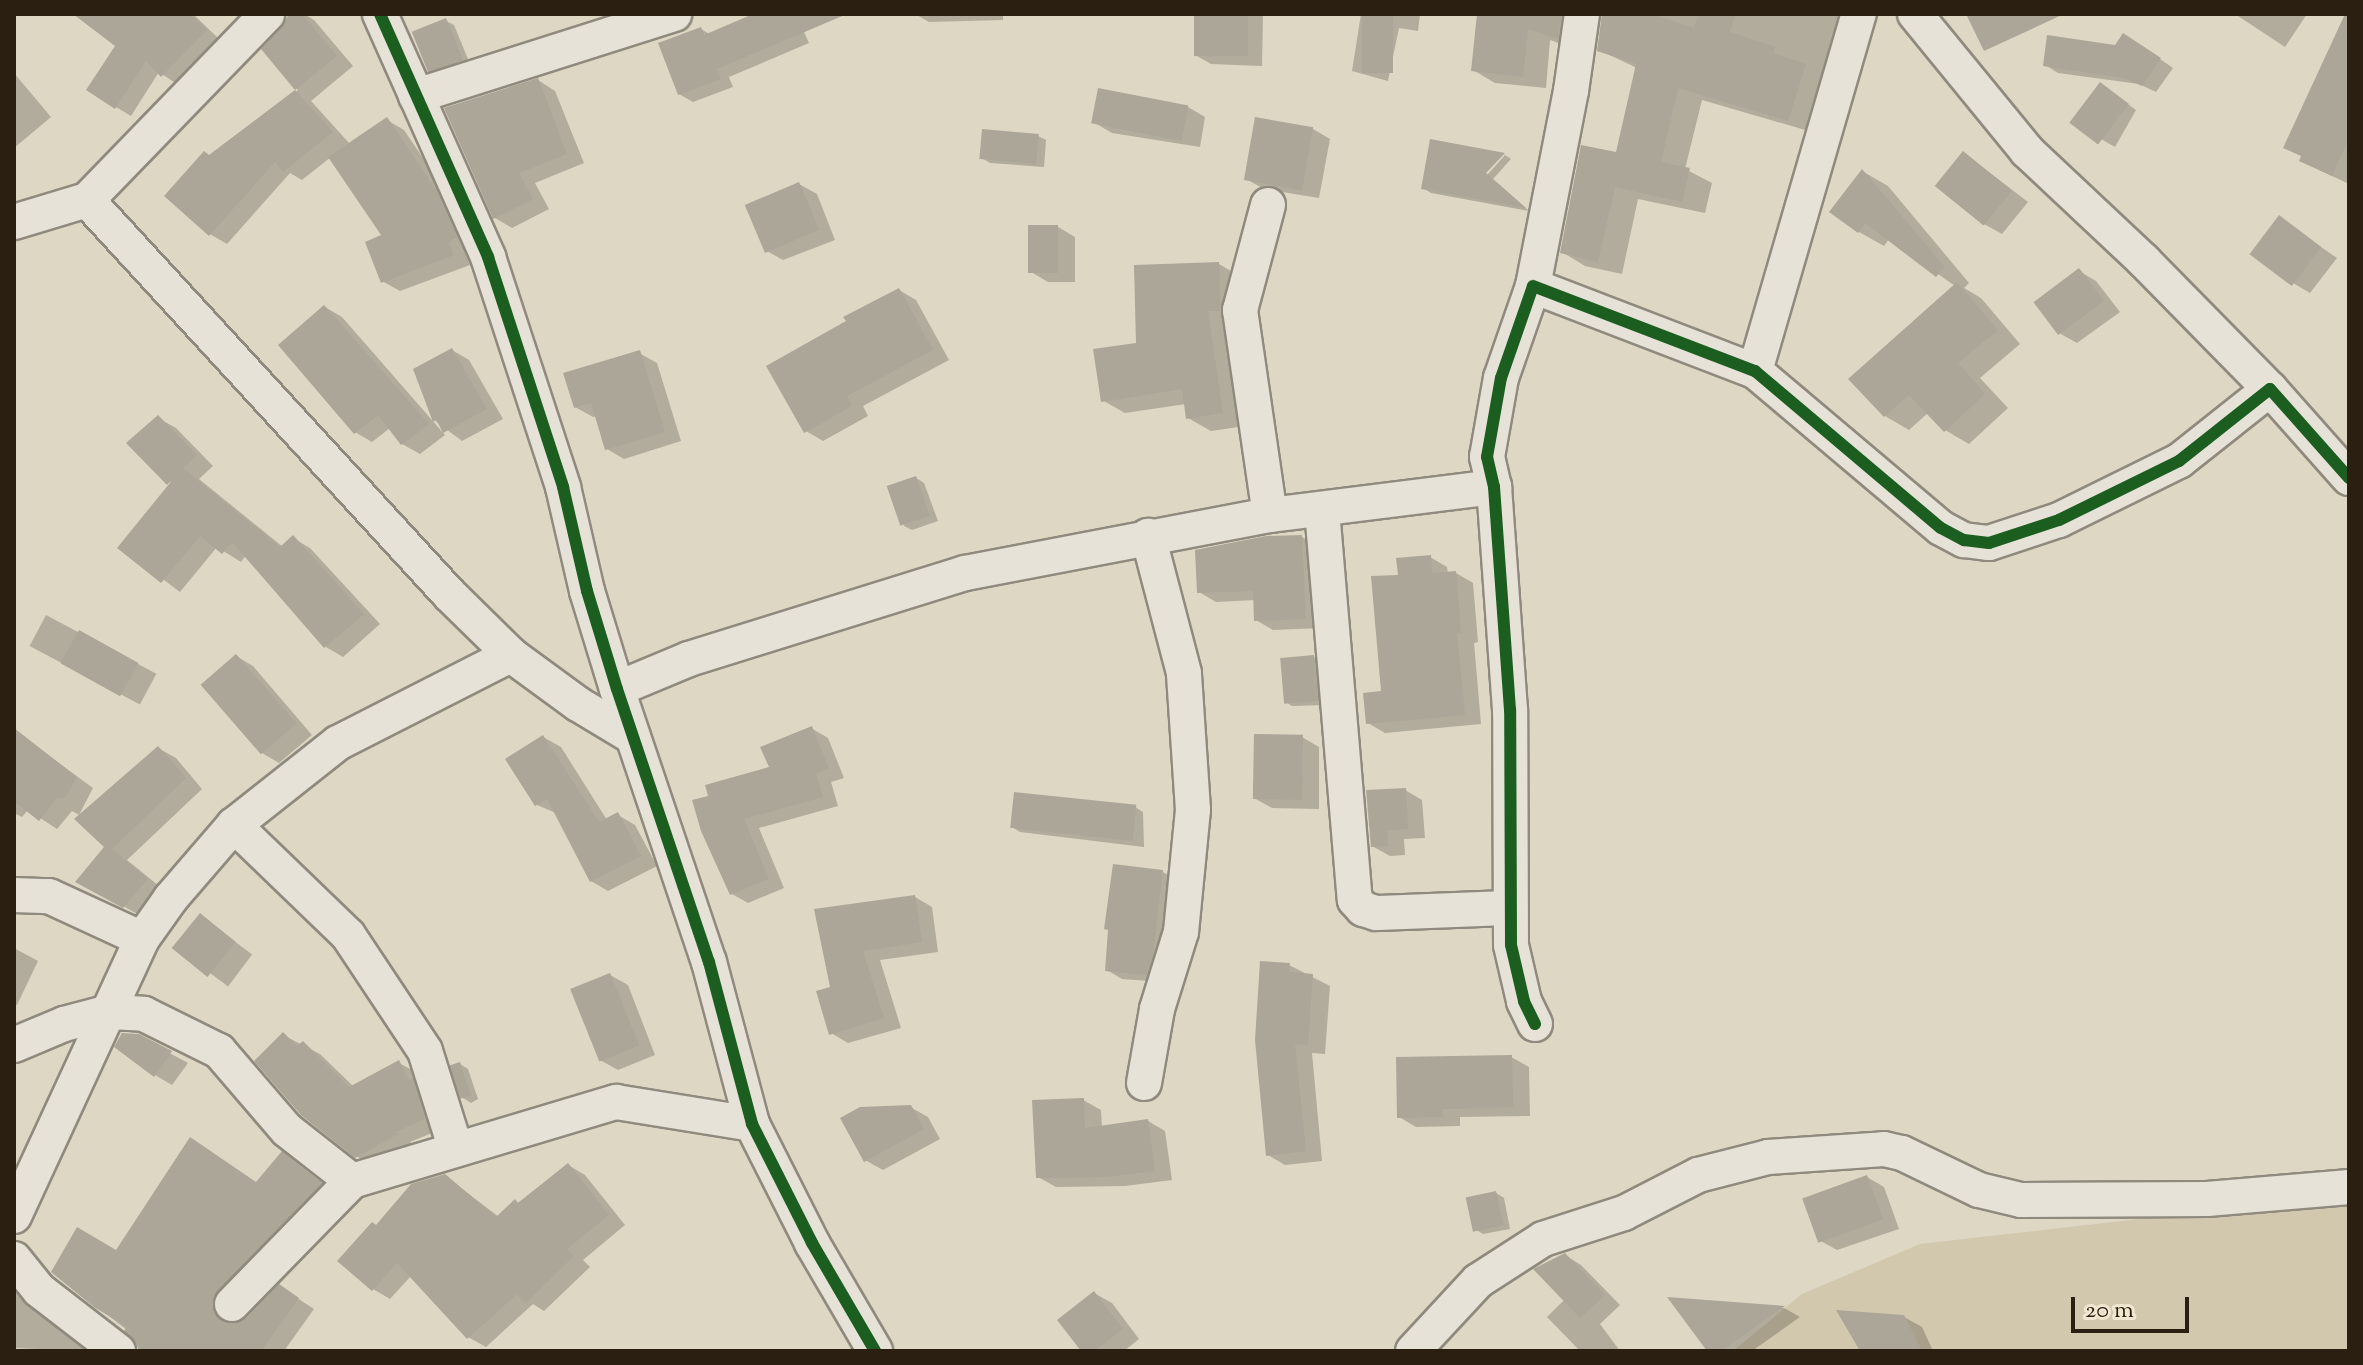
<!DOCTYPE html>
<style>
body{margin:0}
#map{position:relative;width:2363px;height:1365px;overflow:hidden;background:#ded7c4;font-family:"Sorts Mill Goudy",serif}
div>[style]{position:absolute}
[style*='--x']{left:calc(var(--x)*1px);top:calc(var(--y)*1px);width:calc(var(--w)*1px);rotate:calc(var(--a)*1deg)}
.green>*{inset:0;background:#d2c8ae}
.shadow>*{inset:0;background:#0003;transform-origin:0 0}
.building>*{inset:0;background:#aba698;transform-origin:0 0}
.roads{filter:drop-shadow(2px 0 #908a7e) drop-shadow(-2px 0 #908a7e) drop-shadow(0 2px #908a7e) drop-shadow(0 -2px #908a7e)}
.minor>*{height:34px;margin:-17px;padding:0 17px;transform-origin:17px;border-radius:17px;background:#e6e2d8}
.cycleway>*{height:12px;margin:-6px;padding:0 6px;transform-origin:6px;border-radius:6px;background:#1b5e20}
span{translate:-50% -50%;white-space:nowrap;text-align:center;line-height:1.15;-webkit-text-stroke:6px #f1e8d2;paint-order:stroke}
.frame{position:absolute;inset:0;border:16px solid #2a1f10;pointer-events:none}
.scale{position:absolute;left:2071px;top:1297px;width:118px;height:36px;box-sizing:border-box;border:4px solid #2a1f10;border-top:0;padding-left:10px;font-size:24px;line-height:28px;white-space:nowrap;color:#2a1f10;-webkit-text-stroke:6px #f1e8d2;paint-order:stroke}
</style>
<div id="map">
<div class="green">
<i style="clip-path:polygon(2349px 1195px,2349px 1351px,1733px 1351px,1802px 1294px,1920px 1244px)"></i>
</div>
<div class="shadow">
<i style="clip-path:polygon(85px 14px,193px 14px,220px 40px,177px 84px,159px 72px,131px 116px,116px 107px,117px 45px)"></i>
<i style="clip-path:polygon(292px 14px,304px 14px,314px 20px,353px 66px,311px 101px,350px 144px,387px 120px,404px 130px,454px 204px,474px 247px,465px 252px,470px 265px,400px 291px,382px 281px,384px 236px,331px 157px,302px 180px,290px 173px,227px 244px,210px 234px,210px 157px,298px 90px,263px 49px)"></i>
<i style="clip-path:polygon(758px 14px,796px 14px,809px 43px,729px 77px,733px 87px,693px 102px,679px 94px,701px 29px,711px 35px)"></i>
<i style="clip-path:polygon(915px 14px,1003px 14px,1003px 20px,929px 22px)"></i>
<i style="clip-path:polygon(1196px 14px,1263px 14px,1262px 66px,1211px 64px,1195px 55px)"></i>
<i style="clip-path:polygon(1361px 14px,1420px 14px,1418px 31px,1399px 28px,1388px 81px,1352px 71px)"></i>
<i style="clip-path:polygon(1479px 14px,1575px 14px,1576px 49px,1550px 40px,1546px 88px,1495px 83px,1473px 70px)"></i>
<i style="clip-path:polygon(1602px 14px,1861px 14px,1812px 132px,1702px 100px,1685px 169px,1712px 183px,1705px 213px,1638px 199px,1622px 274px,1585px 266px,1562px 252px,1618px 155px,1637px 68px,1599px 50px)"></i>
<i style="clip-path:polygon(2235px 14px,2307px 14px,2285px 47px)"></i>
<i style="clip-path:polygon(446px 21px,454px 25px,470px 64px,438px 75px,429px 70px)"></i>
<i style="clip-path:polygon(2137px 43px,2173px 68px,2156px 92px,2139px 84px,2058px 73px,2045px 65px)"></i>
<i style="clip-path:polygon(2349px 55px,2349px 184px,2319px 170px)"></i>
<i style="clip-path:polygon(14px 73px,51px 117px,14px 148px)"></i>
<i style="clip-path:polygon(538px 80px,555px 91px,584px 163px,535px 183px,549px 209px,512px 228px,495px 218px)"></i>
<i style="clip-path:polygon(2109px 90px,2136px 110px,2115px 147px,2078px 126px)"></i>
<i style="clip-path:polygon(1100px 91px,1188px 107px,1205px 117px,1200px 147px,1112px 133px,1095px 123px)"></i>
<i style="clip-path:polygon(1313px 129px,1330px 139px,1319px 198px,1264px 189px,1246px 179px)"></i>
<i style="clip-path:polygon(1038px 136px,1046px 140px,1044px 167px,990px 163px,982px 158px)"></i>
<i style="clip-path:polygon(1964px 153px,2028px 202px,2002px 234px,1984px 224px)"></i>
<i style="clip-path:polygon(1505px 155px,1511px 159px,1493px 179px,1529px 211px,1431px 193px,1423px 188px,1478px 179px,1481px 182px)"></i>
<i style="clip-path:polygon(1862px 171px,1888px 186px,1969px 283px,1964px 288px,1981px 298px,2020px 344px,1980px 378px,2008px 408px,1969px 444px,1945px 430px,1929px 412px,1909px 430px,1885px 416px,1955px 286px,1889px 239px,1884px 246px,1859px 232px)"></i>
<i style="clip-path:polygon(799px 184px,817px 194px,835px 240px,783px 260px,765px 250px)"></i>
<i style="clip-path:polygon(2279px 218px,2337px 258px,2310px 293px,2293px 283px)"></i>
<i style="clip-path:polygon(1058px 227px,1075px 237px,1075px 282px,1048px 282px,1031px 272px)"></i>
<i style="clip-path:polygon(1219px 264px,1241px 277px,1245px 426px,1211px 431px,1188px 418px,1186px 404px,1125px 413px,1102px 400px,1138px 344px)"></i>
<i style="clip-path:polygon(2079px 271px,2096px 281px,2120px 312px,2077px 343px,2059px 333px)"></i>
<i style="clip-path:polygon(899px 290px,916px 300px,949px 360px,863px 406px,868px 416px,823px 441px,806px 431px)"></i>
<i style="clip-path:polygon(325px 307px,342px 317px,445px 435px,420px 454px,402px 444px,390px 428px,372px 442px,355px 432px)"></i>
<i style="clip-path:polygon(452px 350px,469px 360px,503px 419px,462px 441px,434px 420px)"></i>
<i style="clip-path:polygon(639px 353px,657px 363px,681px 441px,624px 459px,607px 449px,597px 416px,593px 417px,575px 407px)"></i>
<i style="clip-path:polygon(158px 418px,176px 428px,213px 466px,199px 479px,283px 547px,293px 538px,310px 548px,380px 624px,343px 657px,326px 647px,246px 555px,241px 562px,217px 547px,180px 592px,120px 547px,171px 485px)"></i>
<i style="clip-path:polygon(916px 478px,924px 483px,938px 521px,912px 530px,904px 526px)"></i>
<i style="clip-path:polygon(1302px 537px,1319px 547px,1322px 628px,1273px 630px,1256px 620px,1255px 600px,1216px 602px,1199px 592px)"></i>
<i style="clip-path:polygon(1430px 557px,1447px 567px,1448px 574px,1456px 573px,1473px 583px,1478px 642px,1474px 643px,1481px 724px,1385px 733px,1368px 723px,1383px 693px,1400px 577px)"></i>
<i style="left:46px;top:615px;width:125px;height:35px;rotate:28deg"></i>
<i style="clip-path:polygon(236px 656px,253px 666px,312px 735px,279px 763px,262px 753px)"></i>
<i style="clip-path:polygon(1314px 657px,1322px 662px,1326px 705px,1292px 706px,1284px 701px)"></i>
<i style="clip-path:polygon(811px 728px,828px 738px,844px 778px,831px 782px,838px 806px,759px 828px,784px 888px,748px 903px,732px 894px,711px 797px,771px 768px)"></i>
<i style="clip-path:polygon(19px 734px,93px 788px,79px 815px,72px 811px,57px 829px,28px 810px,22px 817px,14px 813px,14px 740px)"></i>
<i style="clip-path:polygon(543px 737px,561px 747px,607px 820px,618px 815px,635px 825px,657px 866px,608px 891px,591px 881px,556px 813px,537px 805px)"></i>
<i style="clip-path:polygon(1302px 737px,1319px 747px,1319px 809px,1272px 808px,1254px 798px)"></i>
<i style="clip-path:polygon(158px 748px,176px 758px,202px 789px,127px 860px,164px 890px,141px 916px,78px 881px,107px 846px)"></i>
<i style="clip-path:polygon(1405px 790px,1422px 800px,1425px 838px,1404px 839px,1405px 855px,1390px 856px,1372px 846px)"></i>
<i style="clip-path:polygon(1135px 807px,1143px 812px,1144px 847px,1020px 832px,1012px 827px)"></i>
<i style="clip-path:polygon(1163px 872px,1177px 881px,1162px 982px,1122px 979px,1107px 970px)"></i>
<i style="clip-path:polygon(915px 897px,932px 907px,938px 952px,880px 960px,901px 1028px,848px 1043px,831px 1033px,832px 989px,817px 911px)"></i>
<i style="left:201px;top:916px;width:64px;height:40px;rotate:37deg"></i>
<i style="clip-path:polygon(14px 948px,38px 961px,17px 1005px,14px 1004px)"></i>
<i style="clip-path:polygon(1289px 965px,1330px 986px,1325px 1054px,1312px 1053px,1322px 1161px,1285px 1165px,1268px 1155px)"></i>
<i style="clip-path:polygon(610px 975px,628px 985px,655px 1055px,618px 1070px,600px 1060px)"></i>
<i style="clip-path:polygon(283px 1035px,320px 1054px,354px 1087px,399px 1063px,416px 1072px,442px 1129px,410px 1142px,414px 1145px,374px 1166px,356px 1156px)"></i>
<i style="clip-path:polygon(138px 1036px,188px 1063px,172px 1085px,155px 1075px)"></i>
<i style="clip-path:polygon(1511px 1057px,1529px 1067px,1530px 1116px,1460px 1117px,1460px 1126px,1416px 1127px,1399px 1117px)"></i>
<i style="clip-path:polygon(460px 1064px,468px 1069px,478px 1099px,471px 1103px,463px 1098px)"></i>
<i style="clip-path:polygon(1083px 1100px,1101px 1110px,1102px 1128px,1148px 1121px,1165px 1131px,1172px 1180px,1125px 1186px,1056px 1187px,1038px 1177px)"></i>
<i style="clip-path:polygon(910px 1107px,928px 1117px,940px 1139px,883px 1170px,865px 1160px)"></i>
<i style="clip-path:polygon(282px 1154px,338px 1194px,229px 1308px,233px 1324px,247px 1320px,280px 1287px,314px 1309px,284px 1351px,139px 1351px,132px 1334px,53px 1272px,117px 1252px,258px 1183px)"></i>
<i style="clip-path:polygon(568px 1165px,585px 1175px,625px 1225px,583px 1260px,590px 1267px,544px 1311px,533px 1304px,486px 1347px,468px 1337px,411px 1276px,390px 1299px,373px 1289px,377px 1227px,445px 1176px,499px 1217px)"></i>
<i style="clip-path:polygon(1867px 1177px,1884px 1187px,1899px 1229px,1837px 1250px,1819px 1240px)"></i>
<i style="clip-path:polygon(1496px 1193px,1504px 1198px,1510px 1229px,1483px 1234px,1475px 1229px)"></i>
<i style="clip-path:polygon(1565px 1255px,1581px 1265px,1620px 1305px,1600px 1324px,1620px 1351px,1580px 1351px,1547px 1317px,1565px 1299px)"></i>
<i style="clip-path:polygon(14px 1280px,44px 1318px,87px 1351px,14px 1348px)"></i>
<i style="clip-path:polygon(1094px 1293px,1112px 1303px,1139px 1339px,1124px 1351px,1084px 1351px)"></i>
<i style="clip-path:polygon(1671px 1299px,1784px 1308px,1800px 1317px,1752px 1351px,1709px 1351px)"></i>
<i style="clip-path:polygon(1904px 1317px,1922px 1327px,1933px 1351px,1862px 1351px)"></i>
</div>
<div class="building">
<i style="clip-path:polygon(73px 14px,190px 14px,207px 30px,161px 77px,146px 61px,115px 109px,86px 90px,115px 46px)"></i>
<i style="clip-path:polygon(289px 14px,302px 14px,337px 56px,295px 90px,261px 49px,281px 28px)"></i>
<i style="clip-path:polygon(753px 14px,847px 14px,717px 69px,721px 79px,678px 95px,658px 43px,701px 27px,704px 35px)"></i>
<i style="left:1194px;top:14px;width:54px;height:42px"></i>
<i style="left:1362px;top:14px;width:31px;height:59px"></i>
<i style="clip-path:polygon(1477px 14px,1562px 14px,1558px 39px,1528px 29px,1523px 77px,1471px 71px)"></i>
<i style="clip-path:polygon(1602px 14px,1651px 14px,1694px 28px,1698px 14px,1735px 14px,1730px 32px,1776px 47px,1773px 53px,1806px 64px,1788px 121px,1678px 88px,1661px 162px,1690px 168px,1682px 202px,1615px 187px,1598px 262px,1560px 253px,1581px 145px,1616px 152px,1636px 64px,1597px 51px)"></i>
<i style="clip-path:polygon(1966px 14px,2064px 14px,1984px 51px)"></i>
<i style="clip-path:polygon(2345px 14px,2349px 14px,2349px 138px,2332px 176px,2299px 161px,2301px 156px,2283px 148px)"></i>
<i style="left:446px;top:18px;width:45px;height:37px;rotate:68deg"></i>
<i style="clip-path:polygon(2123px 33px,2161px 58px,2142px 86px,2124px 78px,2043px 66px,2047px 35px,2115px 45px)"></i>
<i style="clip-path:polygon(538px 78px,567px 154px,519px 173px,533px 199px,493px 219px,444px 108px)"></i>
<i style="left:2100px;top:82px;width:36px;height:51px;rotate:37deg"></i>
<i style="left:1098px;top:88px;width:92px;height:36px;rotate:11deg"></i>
<i style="clip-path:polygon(295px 90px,333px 132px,283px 172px,275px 162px,209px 236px,164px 196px,204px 151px,209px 155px)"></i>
<i style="clip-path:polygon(387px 117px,437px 192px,457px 237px,449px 242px,454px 255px,381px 283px,365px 242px,381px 235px,328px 157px)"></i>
<i style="left:1255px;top:117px;width:59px;height:64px;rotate:10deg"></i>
<i style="left:982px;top:129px;width:57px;height:30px;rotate:5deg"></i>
<i style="clip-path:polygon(1430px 139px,1505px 153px,1486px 173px,1526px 208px,1421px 189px)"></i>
<i style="left:1963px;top:151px;width:63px;height:45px;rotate:39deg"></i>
<i style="clip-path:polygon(1862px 169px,1945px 267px,1936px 277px,1865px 223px,1858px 233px,1829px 212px)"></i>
<i style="left:799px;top:182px;width:52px;height:59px;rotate:67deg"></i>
<i style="left:2279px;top:215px;width:53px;height:49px;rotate:37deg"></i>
<i style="left:1028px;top:225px;width:30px;height:48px"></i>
<i style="clip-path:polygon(1219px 262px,1220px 311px,1208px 311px,1223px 413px,1186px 419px,1182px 389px,1101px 402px,1093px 349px,1136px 343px,1134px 265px)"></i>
<i style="left:2079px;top:268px;width:41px;height:57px;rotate:53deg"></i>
<i style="clip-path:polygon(1957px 282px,1998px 330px,1958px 363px,1985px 394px,1944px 432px,1909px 395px,1884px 417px,1848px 379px)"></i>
<i style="clip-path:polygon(899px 288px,933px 350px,847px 396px,852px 406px,804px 433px,766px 366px,846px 321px,843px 317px)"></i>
<i style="clip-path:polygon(324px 305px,429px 424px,401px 445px,378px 415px,354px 434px,278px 345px)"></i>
<i style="clip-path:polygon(452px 348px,487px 409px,443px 433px,436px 419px,433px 422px,413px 369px)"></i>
<i style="clip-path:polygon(640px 350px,665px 432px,605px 450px,591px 403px,574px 408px,563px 373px)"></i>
<i style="clip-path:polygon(158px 415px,197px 455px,183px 468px,280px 547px,293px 535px,364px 614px,324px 648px,232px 542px,222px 554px,200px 536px,161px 583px,117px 548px,178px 473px,167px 485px,126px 443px)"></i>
<i style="left:916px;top:476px;width:42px;height:31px;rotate:71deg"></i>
<i style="clip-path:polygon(1302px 535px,1306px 619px,1254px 621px,1253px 591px,1197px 593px,1195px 550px,1266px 536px)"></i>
<i style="clip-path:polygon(1431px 555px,1432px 573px,1456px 571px,1461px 633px,1457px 634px,1465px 715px,1366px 724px,1363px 693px,1381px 691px,1371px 576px,1398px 575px,1396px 558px)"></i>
<i style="left:79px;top:630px;width:68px;height:38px;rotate:29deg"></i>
<i style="left:236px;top:654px;width:92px;height:47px;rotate:49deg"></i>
<i style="left:1314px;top:655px;width:46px;height:34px;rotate:85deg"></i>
<i style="clip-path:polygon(812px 726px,829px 769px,816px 773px,823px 797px,744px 819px,769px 879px,730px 895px,701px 831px,692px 800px,708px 796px,705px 785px,769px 767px,760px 747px)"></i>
<i style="clip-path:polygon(14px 728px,77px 777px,65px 798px,57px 798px,39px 821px,14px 801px)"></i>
<i style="left:1254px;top:734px;width:49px;height:65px;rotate:1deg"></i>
<i style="clip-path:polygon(543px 735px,599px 822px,618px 812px,641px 856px,590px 882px,547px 799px,535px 806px,505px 759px)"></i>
<i style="clip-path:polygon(158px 746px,186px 778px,112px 849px,148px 879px,123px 908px,75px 882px,104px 847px,74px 819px)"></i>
<i style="clip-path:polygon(1406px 788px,1408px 829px,1387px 830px,1388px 846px,1371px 847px,1366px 790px)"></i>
<i style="left:1014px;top:792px;width:123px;height:36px;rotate:6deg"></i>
<i style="clip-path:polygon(1113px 864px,1163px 870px,1153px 954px,1147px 975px,1105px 971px,1108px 930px,1104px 929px)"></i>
<i style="clip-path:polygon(915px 895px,922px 942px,863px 951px,884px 1018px,829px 1035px,816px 991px,830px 987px,814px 909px)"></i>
<i style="left:200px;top:913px;width:46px;height:45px;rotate:39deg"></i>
<i style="clip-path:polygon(1260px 961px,1290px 963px,1289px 972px,1313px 974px,1308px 1045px,1295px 1044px,1306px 1151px,1266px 1156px,1255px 1040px)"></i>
<i style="left:610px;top:973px;width:78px;height:43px;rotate:68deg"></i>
<i style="clip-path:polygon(283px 1032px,297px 1046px,303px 1041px,349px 1087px,399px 1060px,409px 1080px,413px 1078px,425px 1119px,395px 1132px,398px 1134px,355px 1158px,301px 1115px,254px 1061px)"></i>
<i style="clip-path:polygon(122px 1033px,139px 1034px,172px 1051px,154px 1077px,114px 1047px)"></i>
<i style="clip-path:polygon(1512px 1055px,1513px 1107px,1443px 1109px,1443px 1117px,1397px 1118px,1396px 1057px)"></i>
<i style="left:460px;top:1062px;width:35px;height:11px;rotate:72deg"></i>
<i style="clip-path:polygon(1084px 1098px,1085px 1128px,1148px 1119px,1155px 1171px,1107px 1177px,1036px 1178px,1032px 1100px)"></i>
<i style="clip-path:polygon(911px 1105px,924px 1129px,864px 1162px,840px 1118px,860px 1107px)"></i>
<i style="clip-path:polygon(190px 1137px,256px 1182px,282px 1151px,322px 1183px,213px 1298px,218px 1318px,228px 1323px,246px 1318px,279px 1284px,299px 1298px,261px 1351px,143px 1351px,124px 1331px,127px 1327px,94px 1307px,51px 1272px,77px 1227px,116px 1250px)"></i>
<i style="clip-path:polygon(568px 1163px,609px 1215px,567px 1249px,574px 1256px,526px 1303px,517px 1294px,467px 1339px,397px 1263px,372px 1291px,337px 1261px,372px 1222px,376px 1225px,411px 1184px,445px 1174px,496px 1217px,515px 1199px,518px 1203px)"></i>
<i style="left:1867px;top:1175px;width:47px;height:69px;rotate:70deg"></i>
<i style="left:1496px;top:1191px;width:35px;height:31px;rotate:78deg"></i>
<i style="clip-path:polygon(1565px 1253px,1605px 1295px,1580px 1318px,1533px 1269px)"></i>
<i style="clip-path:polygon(1094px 1291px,1123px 1329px,1094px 1351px,1081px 1351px,1057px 1320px)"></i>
<i style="clip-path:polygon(1667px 1297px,1785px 1306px,1721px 1351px,1707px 1351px)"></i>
<i style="clip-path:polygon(1836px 1310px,1904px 1315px,1922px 1351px,1860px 1351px)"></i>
</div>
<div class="roads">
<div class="minor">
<i style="--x:380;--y:14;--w:266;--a:66"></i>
<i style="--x:488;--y:257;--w:242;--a:71.9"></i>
<i style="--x:563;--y:487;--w:107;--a:77"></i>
<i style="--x:587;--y:591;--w:102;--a:73"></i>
<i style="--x:617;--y:689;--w:288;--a:71.4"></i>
<i style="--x:709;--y:962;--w:168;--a:75.1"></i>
<i style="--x:752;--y:1124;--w:133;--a:63.2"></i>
<i style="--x:812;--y:1243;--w:125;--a:59.7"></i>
<i style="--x:1915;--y:14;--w:177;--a:50.7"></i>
<i style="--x:2027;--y:151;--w:161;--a:43.2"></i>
<i style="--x:2144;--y:261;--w:180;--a:45.5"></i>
<i style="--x:416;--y:96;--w:271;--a:-17.6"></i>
<i style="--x:87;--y:200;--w:535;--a:47.42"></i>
<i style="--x:449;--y:594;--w:87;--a:44.5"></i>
<i style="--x:511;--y:655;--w:83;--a:36.2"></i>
<i style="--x:578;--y:704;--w:64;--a:31"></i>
<i style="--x:1268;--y:205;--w:109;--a:104.9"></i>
<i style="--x:1240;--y:310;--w:207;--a:81.7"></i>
<i style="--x:14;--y:222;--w:76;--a:-16.8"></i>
<i style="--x:87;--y:200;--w:259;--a:-45.9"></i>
<i style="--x:1533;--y:286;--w:199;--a:-79"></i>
<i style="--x:1571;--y:91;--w:78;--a:-81.9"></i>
<i style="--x:1755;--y:371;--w:372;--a:-73.8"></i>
<i style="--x:1322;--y:510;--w:391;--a:85.2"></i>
<i style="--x:1355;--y:900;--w:12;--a:48"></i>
<i style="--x:1363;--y:909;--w:14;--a:17"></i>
<i style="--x:1376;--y:913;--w:133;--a:-2.2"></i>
<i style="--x:617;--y:689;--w:78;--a:-22.6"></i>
<i style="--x:689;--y:659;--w:289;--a:-17.3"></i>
<i style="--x:965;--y:573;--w:310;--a:-10.8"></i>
<i style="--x:1270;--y:515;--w:226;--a:-7.1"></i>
<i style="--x:234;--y:825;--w:158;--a:44"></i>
<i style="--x:348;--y:935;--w:139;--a:56.4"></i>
<i style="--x:425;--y:1051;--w:101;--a:72.6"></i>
<i style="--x:14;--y:895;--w:35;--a:2"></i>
<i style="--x:49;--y:896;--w:102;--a:24.8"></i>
<i style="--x:1535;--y:1024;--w:25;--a:-116"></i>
<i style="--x:1524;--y:1001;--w:57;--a:-103.1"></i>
<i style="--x:1511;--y:945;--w:235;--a:-90.2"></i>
<i style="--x:1510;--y:710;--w:224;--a:-94.1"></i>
<i style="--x:1494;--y:487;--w:31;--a:-103"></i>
<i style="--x:1487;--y:457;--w:80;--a:-80"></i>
<i style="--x:1501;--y:378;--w:97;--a:-70.8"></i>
<i style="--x:1533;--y:286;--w:238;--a:21"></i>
<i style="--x:1755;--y:371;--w:243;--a:40.2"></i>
<i style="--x:1941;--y:528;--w:26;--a:28"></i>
<i style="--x:1964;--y:540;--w:25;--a:7"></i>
<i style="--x:1989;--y:543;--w:74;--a:-18.2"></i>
<i style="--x:2059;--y:520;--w:134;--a:-26.2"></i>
<i style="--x:2179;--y:461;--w:116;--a:-38.4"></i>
<i style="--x:2270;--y:389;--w:119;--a:48.4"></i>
<i style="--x:14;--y:1045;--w:54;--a:-22.8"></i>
<i style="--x:64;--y:1024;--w:47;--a:-14.9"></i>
<i style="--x:109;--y:1012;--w:35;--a:3"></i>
<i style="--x:144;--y:1014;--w:84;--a:26.3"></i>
<i style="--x:219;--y:1051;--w:104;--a:49.3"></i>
<i style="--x:287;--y:1130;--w:83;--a:38.1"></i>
<i style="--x:1144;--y:1083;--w:75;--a:-80"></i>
<i style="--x:1157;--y:1009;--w:81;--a:-72.7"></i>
<i style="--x:1181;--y:932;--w:123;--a:-84.4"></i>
<i style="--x:1193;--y:810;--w:137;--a:-93.8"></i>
<i style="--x:1184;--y:673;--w:142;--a:-104.7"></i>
<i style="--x:14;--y:1216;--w:305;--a:-65.2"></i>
<i style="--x:142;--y:939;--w:50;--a:-54.7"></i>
<i style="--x:171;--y:898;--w:96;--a:-49.2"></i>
<i style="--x:234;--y:825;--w:132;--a:-38.3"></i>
<i style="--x:338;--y:743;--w:194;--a:-27"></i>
<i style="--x:14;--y:1259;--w:40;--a:51"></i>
<i style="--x:39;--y:1290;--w:100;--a:37.7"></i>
<i style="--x:232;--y:1304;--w:172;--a:-45.7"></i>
<i style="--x:352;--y:1181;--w:276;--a:-16.7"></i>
<i style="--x:616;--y:1102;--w:138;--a:9.2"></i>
<i style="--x:1413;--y:1351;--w:96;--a:-47.1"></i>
<i style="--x:1478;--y:1281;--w:77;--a:-32.9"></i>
<i style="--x:1543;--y:1239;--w:85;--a:-17.8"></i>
<i style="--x:1624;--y:1213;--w:83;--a:-27.2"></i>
<i style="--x:1698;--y:1175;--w:72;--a:-14.4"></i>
<i style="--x:1768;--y:1157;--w:116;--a:-3.9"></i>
<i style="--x:1884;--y:1149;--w:18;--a:13"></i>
<i style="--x:1902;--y:1153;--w:85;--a:25.7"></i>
<i style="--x:1979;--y:1190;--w:43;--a:13.4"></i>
<i style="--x:2021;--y:1200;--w:186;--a:-0.3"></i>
<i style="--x:2207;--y:1199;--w:143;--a:-4.8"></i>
</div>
</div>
<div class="cycleway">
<i style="--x:380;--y:14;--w:266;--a:66"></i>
<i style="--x:488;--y:257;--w:242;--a:71.9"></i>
<i style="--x:563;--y:487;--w:107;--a:77"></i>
<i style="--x:587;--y:591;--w:102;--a:73"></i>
<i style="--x:617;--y:689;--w:288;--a:71.4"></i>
<i style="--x:709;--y:962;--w:168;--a:75.1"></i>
<i style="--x:752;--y:1124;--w:133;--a:63.2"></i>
<i style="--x:812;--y:1243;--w:125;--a:59.7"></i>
<i style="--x:1535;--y:1024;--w:25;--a:-116"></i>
<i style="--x:1524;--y:1001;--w:57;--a:-103.1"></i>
<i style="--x:1511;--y:945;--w:235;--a:-90.2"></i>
<i style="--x:1510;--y:710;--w:224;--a:-94.1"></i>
<i style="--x:1494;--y:487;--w:31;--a:-103"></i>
<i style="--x:1487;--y:457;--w:80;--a:-80"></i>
<i style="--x:1501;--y:378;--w:97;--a:-70.8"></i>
<i style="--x:1533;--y:286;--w:238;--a:21"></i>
<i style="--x:1755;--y:371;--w:243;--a:40.2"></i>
<i style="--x:1941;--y:528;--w:26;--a:28"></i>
<i style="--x:1964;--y:540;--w:25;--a:7"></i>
<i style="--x:1989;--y:543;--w:74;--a:-18.2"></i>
<i style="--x:2059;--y:520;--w:134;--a:-26.2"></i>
<i style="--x:2179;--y:461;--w:116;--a:-38.4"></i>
<i style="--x:2270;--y:389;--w:119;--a:48.4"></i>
</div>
<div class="frame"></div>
<div class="scale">20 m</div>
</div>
